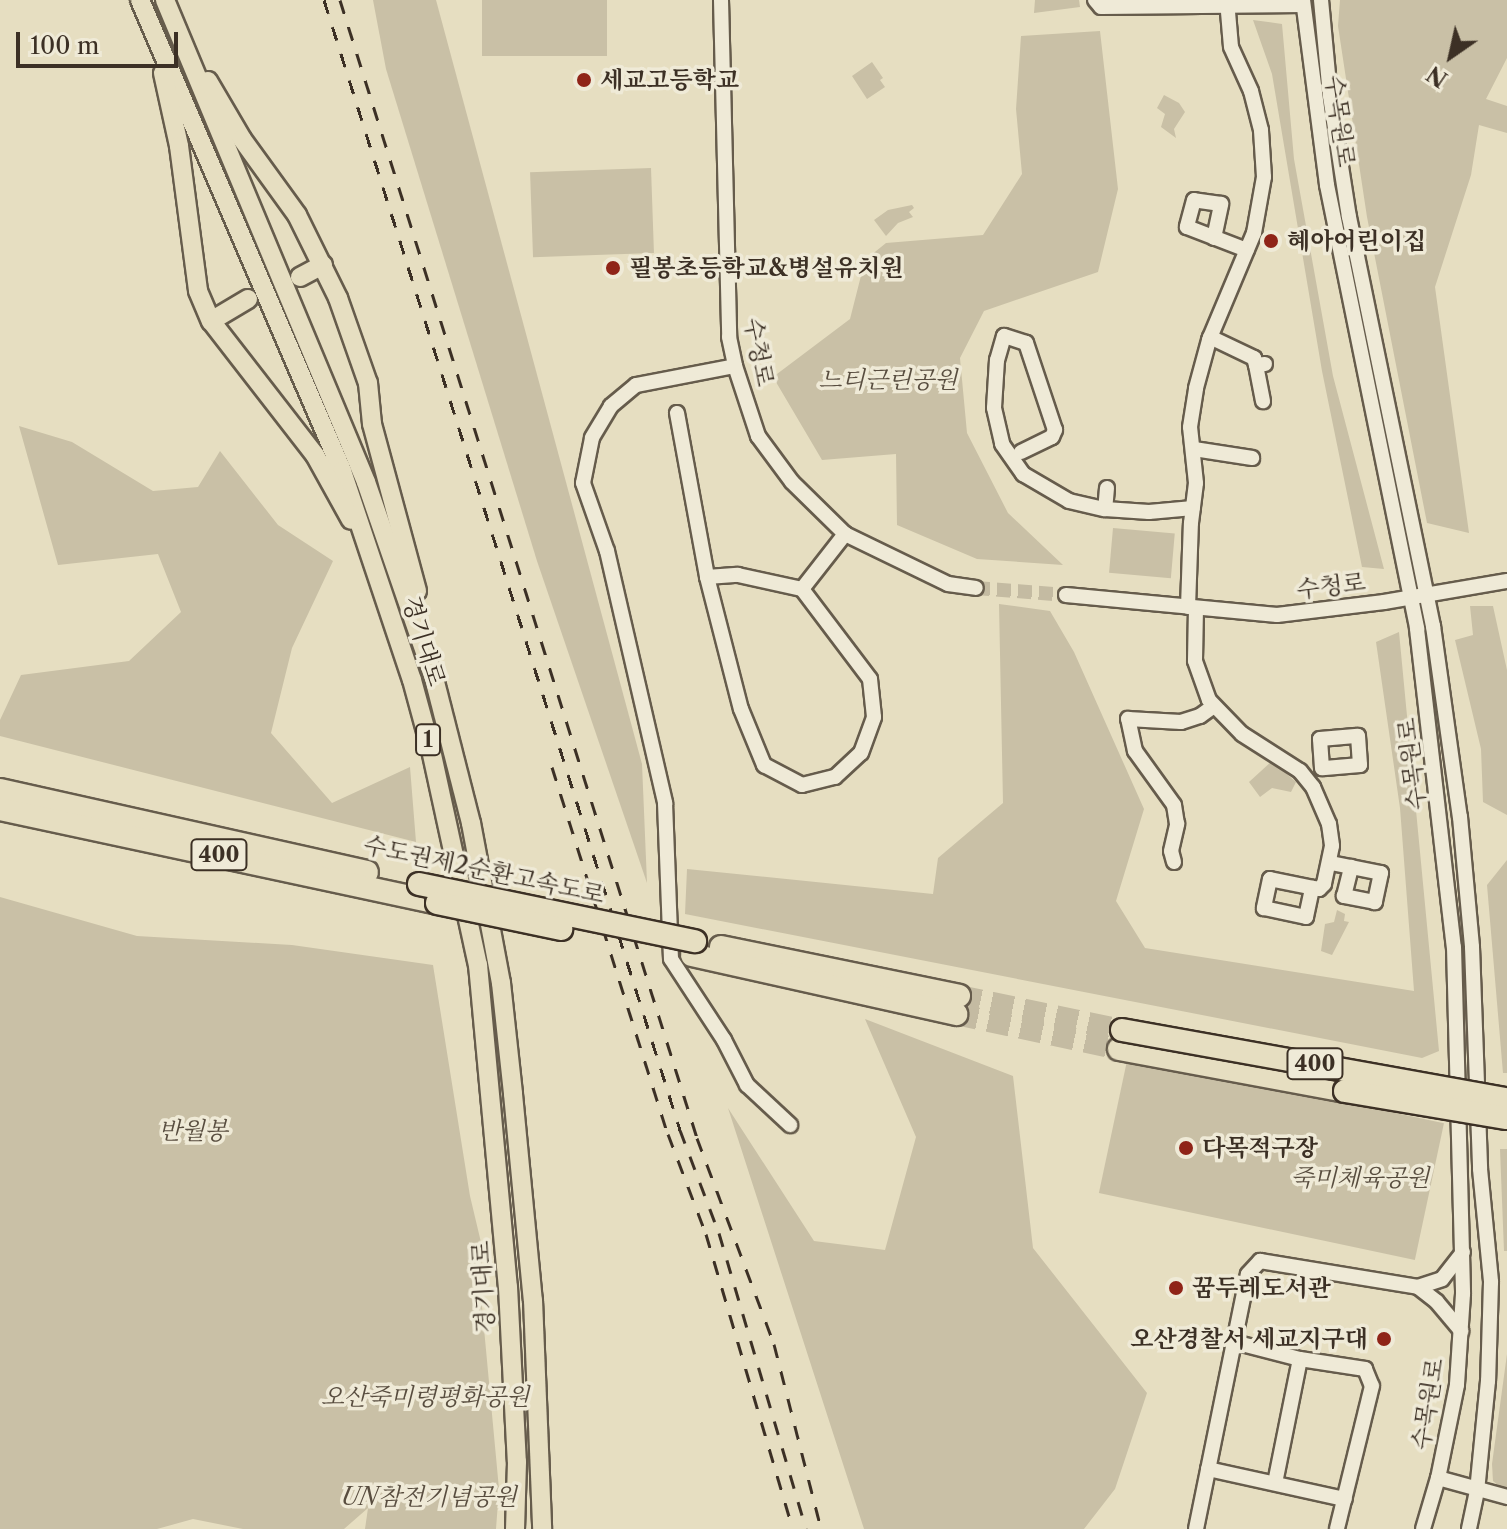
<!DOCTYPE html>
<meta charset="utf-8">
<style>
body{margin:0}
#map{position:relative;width:1507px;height:1529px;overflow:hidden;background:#e6dec1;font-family:"Libre Caslon Text","Noto Serif KR",serif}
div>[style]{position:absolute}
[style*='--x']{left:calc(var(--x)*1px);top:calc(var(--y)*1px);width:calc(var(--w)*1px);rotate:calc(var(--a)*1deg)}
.green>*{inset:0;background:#c9c0a6;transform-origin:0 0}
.minor-tunnel>*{height:14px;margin-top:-7px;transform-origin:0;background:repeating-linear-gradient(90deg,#c4bba2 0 14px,transparent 0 21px)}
.highway-tunnel>*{height:22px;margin-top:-11px;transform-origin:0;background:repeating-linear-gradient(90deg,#c4bba2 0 22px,transparent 0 33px)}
.roads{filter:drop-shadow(2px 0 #665c4c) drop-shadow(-2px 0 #665c4c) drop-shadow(0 2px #665c4c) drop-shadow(0 -2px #665c4c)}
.minor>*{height:14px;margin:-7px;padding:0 7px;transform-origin:7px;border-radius:7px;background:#efead7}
.major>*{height:18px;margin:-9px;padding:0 9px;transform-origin:9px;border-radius:9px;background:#e6dec1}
.highway>*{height:22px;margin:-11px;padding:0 11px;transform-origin:11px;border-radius:11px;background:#e6dec1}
.rail>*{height:3px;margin-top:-1.5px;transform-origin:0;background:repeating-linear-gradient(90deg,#3c3025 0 14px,transparent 0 28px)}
.bridges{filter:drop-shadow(2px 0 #3c3025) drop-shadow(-2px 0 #3c3025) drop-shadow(0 2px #3c3025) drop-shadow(0 -2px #3c3025)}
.highway-bridge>*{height:22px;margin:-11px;padding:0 11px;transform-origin:11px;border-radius:11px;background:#e6dec1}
.dots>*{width:22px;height:22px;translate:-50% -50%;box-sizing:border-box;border:4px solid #efead7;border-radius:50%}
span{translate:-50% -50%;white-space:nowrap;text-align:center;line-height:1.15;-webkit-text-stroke:7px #efead7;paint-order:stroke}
.shield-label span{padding:2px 6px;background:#efead7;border:2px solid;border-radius:6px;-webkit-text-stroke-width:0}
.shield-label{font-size:22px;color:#3c3025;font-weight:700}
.poi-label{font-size:24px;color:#3c3025;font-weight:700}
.left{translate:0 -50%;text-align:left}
.right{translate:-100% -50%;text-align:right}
.street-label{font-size:24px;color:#3c3025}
.park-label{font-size:24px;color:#584d3f;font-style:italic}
.north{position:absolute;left:1411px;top:16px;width:80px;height:80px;-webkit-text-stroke:6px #efead7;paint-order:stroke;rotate:214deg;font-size:22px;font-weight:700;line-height:32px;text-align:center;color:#3c3025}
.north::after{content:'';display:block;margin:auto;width:28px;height:36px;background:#3c3025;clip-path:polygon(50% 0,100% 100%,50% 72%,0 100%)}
.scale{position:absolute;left:16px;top:32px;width:162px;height:36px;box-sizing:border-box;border:4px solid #3c3025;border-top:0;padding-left:10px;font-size:24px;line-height:28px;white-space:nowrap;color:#3c3025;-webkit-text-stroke:6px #efead7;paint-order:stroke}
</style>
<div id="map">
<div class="green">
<i style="clip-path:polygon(373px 0,436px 0,642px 764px,647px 883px,537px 561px,386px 69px)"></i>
<i style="left:482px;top:0;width:125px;height:56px"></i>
<i style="clip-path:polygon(1035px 0,1079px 0,1080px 7px,1034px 13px)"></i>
<i style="clip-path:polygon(1340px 0,1507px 0,1507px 58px,1486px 99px,1507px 106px,1507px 133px,1479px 125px,1471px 175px,1435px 287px,1469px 533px,1427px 523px,1367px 217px,1338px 26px)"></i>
<i style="clip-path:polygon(1253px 20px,1282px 24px,1294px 159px,1333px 376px,1384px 569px,1362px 567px,1322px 371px,1272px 74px)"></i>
<i style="clip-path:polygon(1100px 31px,1118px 189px,1098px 272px,984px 311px,960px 358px,967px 433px,1008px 513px,1063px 565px,977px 559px,897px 525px,896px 454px,822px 460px,773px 377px,850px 319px,865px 260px,886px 243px,983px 235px,1022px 174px,1016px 109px,1021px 36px)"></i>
<i style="clip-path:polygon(872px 62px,883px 78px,880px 80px,885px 87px,867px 99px,852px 76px)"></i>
<i style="clip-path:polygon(1164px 95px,1179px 103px,1185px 112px,1174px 129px,1176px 138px,1161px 127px,1165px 114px,1157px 108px)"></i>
<i style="left:651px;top:168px;width:85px;height:121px;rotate:88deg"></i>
<i style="clip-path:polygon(912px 205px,914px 208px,909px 212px,913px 217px,898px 223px,886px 236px,874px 220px,888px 210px)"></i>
<i style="clip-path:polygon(19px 426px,72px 442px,153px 491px,198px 487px,220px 451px,278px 525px,333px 561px,292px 648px,271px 733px,332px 803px,410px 767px,416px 842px,0 736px,0 720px,21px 675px,129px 661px,181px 612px,158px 554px,58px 565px)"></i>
<i style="left:1113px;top:528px;width:62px;height:45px;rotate:5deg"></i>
<i style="clip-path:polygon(999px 604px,1050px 611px,1074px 652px,1144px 809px,1116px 901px,1145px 948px,1414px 991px,1400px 808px,1376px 642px,1399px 632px,1439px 1051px,1422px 1058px,685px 914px,687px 869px,933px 894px,938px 858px,1003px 803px)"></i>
<i style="clip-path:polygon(1470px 606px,1493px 606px,1507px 670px,1507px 815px,1483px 802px,1481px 749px,1455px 640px,1473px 635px)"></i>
<i style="clip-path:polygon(1272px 761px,1296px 782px,1291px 792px,1272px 788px,1260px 797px,1249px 782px)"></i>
<i style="clip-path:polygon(1507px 860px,1507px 1073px,1503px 1073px,1487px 885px)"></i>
<i style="clip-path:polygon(0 897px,137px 936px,292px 945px,433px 965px,470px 1196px,484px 1255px,479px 1275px,499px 1489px,496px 1529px,365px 1529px,368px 1508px,344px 1529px,243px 1529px,193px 1519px,157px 1529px,0 1529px)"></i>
<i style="clip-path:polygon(1337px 910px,1345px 914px,1344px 921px,1349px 922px,1332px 955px,1321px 951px,1325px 924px,1334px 922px)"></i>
<i style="clip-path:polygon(865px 1019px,1013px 1076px,1033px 1248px,1147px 1393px,1115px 1489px,1084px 1529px,864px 1529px,728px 1108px,814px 1241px,885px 1250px,916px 1137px)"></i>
<i style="left:1128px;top:1056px;width:323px;height:140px;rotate:12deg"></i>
<i style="clip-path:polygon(1500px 1149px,1507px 1149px,1507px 1251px,1504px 1251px)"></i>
<i style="clip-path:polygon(1507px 1354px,1507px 1493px,1493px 1481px,1492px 1464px)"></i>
</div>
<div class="minor-tunnel">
<i style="--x:976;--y:588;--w:90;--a:4.4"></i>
</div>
<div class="highway-tunnel">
<i style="--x:959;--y:996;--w:167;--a:11.8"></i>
<i style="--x:956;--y:1014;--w:167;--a:12.1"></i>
</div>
<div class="roads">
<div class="minor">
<i style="--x:721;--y:0;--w:337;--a:88.6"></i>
<i style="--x:729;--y:337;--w:30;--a:78"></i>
<i style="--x:735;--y:366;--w:74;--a:71.8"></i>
<i style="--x:758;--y:436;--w:57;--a:53.5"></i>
<i style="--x:792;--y:482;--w:74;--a:44.5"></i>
<i style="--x:845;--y:534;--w:114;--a:25.9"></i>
<i style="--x:948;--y:584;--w:28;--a:8"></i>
<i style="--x:1095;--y:0;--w:9;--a:49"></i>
<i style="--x:1101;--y:7;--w:202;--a:-0.6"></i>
<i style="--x:1303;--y:0;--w:187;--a:82.6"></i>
<i style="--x:1327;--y:185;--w:453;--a:78.5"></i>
<i style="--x:1417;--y:629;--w:320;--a:83.4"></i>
<i style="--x:1454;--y:947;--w:347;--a:88.5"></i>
<i style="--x:1463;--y:1294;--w:91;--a:93.8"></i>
<i style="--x:1457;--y:1385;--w:95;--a:101.5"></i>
<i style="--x:1438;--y:1478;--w:53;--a:106.4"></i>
<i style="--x:1321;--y:0;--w:96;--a:84.6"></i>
<i style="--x:1330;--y:96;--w:122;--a:81.1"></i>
<i style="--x:1349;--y:217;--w:418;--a:78.4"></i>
<i style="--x:1433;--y:626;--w:193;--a:82"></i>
<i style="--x:1460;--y:817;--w:131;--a:84.7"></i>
<i style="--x:1472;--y:947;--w:222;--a:87.9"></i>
<i style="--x:1480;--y:1169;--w:114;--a:84.4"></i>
<i style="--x:1491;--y:1282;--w:99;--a:91.7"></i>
<i style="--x:1488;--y:1381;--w:111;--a:95.7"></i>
<i style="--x:1477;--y:1491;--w:39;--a:102"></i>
<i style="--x:1214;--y:238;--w:35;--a:-78"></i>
<i style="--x:1221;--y:204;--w:27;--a:-172"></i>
<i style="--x:1194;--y:200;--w:28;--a:105"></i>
<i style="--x:1187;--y:227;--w:64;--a:21"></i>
<i style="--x:1210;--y:337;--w:49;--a:25.5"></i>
<i style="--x:1254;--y:358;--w:7;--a:74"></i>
<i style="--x:1256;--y:365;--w:9;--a:-6"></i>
<i style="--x:1256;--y:365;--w:37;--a:79"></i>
<i style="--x:735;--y:366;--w:101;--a:169.1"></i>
<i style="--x:636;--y:385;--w:33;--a:140"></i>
<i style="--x:611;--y:406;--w:37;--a:121"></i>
<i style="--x:592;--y:438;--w:46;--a:101.3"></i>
<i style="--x:583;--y:483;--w:72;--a:70.6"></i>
<i style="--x:607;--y:551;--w:259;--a:77"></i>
<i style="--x:665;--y:803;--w:156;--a:87.8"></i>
<i style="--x:671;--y:959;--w:97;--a:56.8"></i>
<i style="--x:724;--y:1040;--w:51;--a:62.9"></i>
<i style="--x:747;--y:1085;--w:59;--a:42.9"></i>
<i style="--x:677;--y:413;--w:167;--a:79.6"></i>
<i style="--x:707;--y:577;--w:31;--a:-4"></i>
<i style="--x:738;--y:575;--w:66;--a:12.3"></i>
<i style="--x:802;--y:589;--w:70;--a:-52"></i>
<i style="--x:1194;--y:449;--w:59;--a:8.8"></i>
<i style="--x:1021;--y:452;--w:34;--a:-26"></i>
<i style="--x:1052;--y:437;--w:8;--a:-67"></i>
<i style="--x:1055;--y:430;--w:92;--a:-108.4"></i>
<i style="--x:1026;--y:343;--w:23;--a:-162"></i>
<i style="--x:1004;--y:336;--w:25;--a:106"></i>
<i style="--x:997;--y:360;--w:48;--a:93.6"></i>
<i style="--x:994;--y:408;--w:37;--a:77"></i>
<i style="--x:1002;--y:444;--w:37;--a:55"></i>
<i style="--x:1023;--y:474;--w:53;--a:30.4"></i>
<i style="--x:1069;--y:501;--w:37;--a:13"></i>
<i style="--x:1107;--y:488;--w:21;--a:95"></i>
<i style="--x:1105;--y:509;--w:44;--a:3.9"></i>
<i style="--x:1149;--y:512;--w:44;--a:-5.2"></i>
<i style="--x:707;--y:577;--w:136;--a:75.6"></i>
<i style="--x:741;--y:709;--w:61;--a:67.7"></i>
<i style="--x:764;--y:765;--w:43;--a:27.8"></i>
<i style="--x:802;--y:785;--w:34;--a:-14"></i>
<i style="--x:835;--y:777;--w:35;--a:-43"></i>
<i style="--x:861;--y:753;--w:38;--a:-70"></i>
<i style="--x:874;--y:717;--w:38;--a:-96"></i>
<i style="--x:870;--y:679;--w:113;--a:-127.1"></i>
<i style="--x:1066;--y:595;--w:212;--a:5.4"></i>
<i style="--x:1277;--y:615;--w:108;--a:-6.9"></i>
<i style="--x:1384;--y:602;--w:125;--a:-9.7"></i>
<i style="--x:1188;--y:607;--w:84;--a:-88"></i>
<i style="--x:1191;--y:523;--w:40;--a:-82.9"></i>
<i style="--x:1196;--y:483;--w:56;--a:-96.1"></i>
<i style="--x:1190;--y:427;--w:39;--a:-81"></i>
<i style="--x:1196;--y:388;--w:50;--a:-74.8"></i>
<i style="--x:1209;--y:340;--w:116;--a:-67.2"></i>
<i style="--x:1254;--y:233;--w:57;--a:-79.9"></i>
<i style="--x:1264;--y:177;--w:47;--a:-93.7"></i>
<i style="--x:1261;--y:130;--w:40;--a:-104.4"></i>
<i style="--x:1251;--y:91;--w:48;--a:-114.4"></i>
<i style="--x:1231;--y:47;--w:47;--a:-94.9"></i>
<i style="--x:1196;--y:608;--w:53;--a:91.1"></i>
<i style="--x:1195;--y:661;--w:41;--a:70.3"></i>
<i style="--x:1209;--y:700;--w:47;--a:45.9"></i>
<i style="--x:1242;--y:734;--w:69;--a:32.5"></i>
<i style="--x:1300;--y:771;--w:21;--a:51"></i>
<i style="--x:1313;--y:787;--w:40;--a:66.6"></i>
<i style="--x:1329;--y:824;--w:22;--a:82"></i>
<i style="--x:1332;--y:846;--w:39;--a:102"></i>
<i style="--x:1324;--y:884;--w:7;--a:135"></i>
<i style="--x:1319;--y:889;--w:50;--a:-168.5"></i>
<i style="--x:1270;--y:879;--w:30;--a:102"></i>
<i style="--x:1264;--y:908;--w:43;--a:12.1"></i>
<i style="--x:1306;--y:917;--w:30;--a:-78"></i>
<i style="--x:1358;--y:736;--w:29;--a:86"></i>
<i style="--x:1360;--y:765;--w:38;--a:175"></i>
<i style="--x:1322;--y:768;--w:29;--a:-94"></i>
<i style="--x:1320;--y:739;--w:38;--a:-5"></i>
<i style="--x:1174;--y:862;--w:11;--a:-105"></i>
<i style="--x:1171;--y:851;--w:28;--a:-77"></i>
<i style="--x:1177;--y:824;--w:19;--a:-99"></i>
<i style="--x:1174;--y:805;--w:67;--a:-125.8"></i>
<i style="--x:1135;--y:751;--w:33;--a:-102"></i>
<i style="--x:1128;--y:719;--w:53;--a:3.2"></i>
<i style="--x:1181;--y:722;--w:20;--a:-18"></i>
<i style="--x:1200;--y:716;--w:17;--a:-36"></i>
<i style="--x:1331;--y:863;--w:51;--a:11.3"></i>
<i style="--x:1381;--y:873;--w:30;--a:102"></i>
<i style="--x:1375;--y:902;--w:32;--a:-169"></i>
<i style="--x:1344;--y:896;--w:30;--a:-76"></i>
<i style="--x:1418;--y:1287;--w:24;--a:38"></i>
<i style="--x:1437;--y:1302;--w:38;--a:50"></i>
<i style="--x:1234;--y:1342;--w:68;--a:14.4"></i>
<i style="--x:1300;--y:1359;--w:66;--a:8.7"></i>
<i style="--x:1365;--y:1369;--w:18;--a:68"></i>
<i style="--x:1372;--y:1386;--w:147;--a:103.8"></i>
<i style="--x:1208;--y:1469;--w:140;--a:12.4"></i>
<i style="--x:1438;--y:1478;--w:72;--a:15.4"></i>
<i style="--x:1275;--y:1483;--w:126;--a:-78.6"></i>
<i style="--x:1196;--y:1529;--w:260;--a:-78.5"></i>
<i style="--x:1248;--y:1274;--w:18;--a:-47"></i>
<i style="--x:1260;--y:1261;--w:160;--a:9.3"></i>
<i style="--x:1418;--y:1287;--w:25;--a:-18"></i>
<i style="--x:1442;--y:1279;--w:34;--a:-52"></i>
</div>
<div class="major">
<i style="--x:140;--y:0;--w:512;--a:66.79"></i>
<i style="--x:342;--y:471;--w:220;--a:71.5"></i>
<i style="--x:412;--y:680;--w:73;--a:74.8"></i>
<i style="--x:431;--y:750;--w:220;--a:77.7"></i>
<i style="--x:478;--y:965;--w:323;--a:84.7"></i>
<i style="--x:508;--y:1287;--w:175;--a:87.1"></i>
<i style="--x:517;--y:1462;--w:67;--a:91.7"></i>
<i style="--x:165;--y:0;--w:522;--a:67.36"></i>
<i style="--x:366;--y:482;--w:207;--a:70.9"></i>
<i style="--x:434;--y:678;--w:150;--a:75.7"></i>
<i style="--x:471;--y:823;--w:163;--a:79.4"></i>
<i style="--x:501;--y:983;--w:112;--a:83.8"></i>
<i style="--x:513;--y:1094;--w:207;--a:84.5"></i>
<i style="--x:533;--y:1300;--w:229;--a:87.7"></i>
<i style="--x:163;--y:73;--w:75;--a:77.6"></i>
<i style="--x:179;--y:146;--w:146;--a:82.5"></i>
<i style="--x:198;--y:291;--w:33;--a:67"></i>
<i style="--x:211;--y:321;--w:170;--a:52.2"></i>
<i style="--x:315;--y:455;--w:74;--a:61"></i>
<i style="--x:208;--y:81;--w:67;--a:59.6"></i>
<i style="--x:242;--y:139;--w:94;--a:54.1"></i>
<i style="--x:297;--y:215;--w:93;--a:63.7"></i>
<i style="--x:338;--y:298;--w:90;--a:70.6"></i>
<i style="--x:368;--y:383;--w:41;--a:84.4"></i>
<i style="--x:372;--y:424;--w:173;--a:74.9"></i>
<i style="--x:300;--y:277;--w:26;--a:-28"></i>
<i style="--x:211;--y:321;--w:43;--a:-30.7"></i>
</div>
<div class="highway">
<i style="--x:0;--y:790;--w:376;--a:12.6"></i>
<i style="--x:0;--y:809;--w:447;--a:12.1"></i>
<i style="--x:721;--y:947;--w:243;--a:11.6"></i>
<i style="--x:692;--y:955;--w:271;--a:12.6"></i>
<i style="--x:1119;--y:1049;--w:230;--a:10.5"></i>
</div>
</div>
<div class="rail">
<i style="--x:324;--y:0;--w:1185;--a:72.51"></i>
<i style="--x:680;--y:1130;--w:110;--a:69.3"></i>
<i style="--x:719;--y:1233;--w:309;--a:73.6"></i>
<i style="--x:340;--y:0;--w:1193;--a:72.58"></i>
<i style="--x:697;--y:1138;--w:220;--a:69.5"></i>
<i style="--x:774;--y:1344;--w:191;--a:75.7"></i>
<i style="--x:552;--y:767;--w:385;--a:72.5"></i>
<i style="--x:668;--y:1134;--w:107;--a:69.2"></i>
<i style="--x:706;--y:1234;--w:308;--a:73.6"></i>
</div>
<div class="bridges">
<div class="highway-bridge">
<i style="--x:419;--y:884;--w:282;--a:11.7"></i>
<i style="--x:437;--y:903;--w:127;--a:11.8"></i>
<i style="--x:1122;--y:1030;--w:391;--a:10.2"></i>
<i style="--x:1345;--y:1091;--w:164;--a:9.5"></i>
</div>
</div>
<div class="dots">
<i style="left:584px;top:80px;background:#8f2418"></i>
<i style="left:1271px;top:241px;background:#8f2418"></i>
<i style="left:613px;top:268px;background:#8f2418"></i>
<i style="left:1186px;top:1148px;background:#8f2418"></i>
<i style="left:1176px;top:1288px;background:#8f2418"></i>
<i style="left:1384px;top:1339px;background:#8f2418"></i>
</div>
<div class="shield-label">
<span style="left:428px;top:740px">1</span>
<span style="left:219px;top:855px">400</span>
<span style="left:1315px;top:1064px">400</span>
</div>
<div class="poi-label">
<span class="left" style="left:600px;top:80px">세교고등학교</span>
<span class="left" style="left:1287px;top:241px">혜아어린이집</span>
<span class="left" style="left:629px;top:268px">필봉초등학교&amp;병설유치원</span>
<span class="left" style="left:1202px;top:1148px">다목적구장</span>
<span class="left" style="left:1192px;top:1288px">꿈두레도서관</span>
<span class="right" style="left:1368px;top:1339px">오산경찰서 세교지구대</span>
</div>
<div class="street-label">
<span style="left:1340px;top:121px;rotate:82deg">수목원로</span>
<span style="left:759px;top:352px;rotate:79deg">수청로</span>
<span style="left:1331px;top:586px;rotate:-7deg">수청로</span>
<span style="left:424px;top:641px;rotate:73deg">경기대로</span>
<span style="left:1412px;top:764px;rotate:-97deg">수목원로</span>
<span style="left:484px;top:870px;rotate:12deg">수도권제2순환고속도로</span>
<span style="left:483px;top:1287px;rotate:-93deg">경기대로</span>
<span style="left:1428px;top:1404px;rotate:-81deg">수목원로</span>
</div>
<div class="park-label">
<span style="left:888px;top:380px">느티근린공원</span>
<span style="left:193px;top:1131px">반월봉</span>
<span style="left:1360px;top:1178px">죽미체육공원</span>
<span style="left:425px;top:1397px">오산죽미령평화공원</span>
<span style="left:429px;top:1497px">UN참전기념공원</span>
</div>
<div class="north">N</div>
<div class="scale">100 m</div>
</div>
